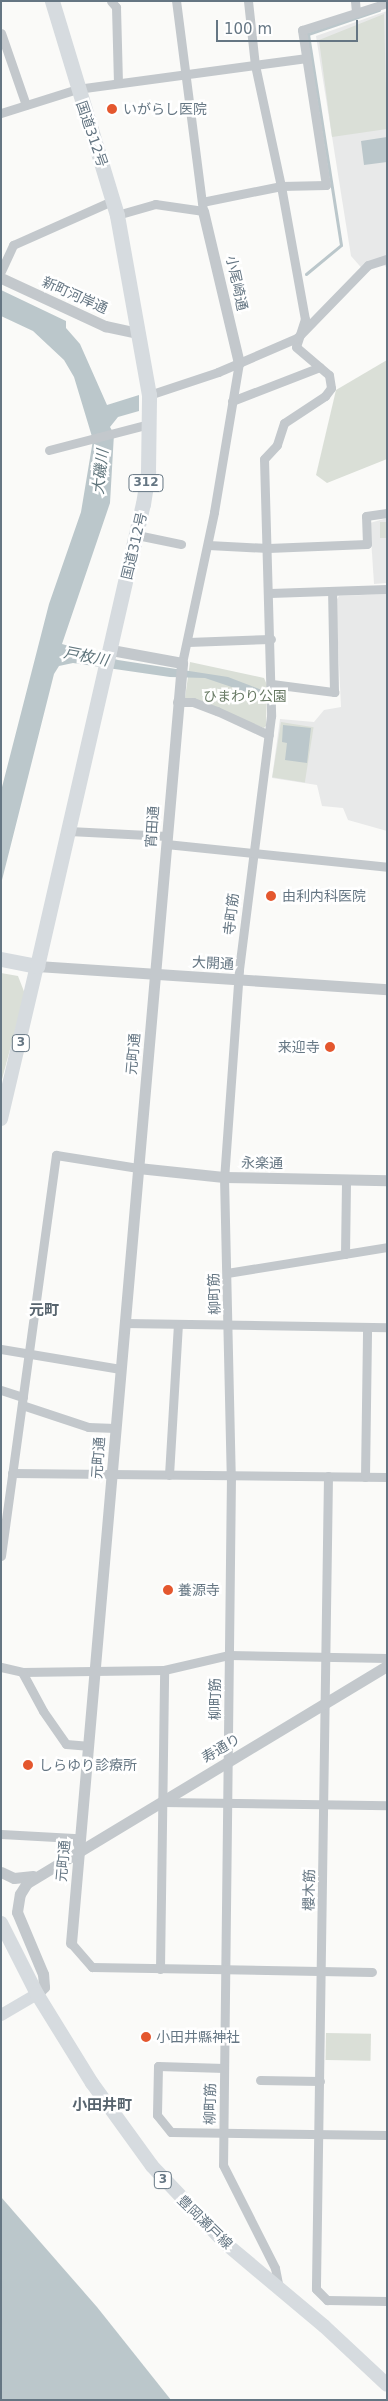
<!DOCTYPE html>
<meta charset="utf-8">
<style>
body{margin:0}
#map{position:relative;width:388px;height:2401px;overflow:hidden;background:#fafaf8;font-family:"DejaVu Sans","Noto Sans JP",sans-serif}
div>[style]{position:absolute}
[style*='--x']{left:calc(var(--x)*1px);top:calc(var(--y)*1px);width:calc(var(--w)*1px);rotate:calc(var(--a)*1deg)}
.built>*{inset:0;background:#e8e9e9}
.green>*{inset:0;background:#dadfd7;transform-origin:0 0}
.water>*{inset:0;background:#bbc7cb}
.stream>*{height:3px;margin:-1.5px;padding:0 1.5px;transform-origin:1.5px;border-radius:1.5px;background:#bbc7cb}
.minor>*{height:9px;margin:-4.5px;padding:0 4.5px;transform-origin:4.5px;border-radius:4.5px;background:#c3c8cc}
.tertiary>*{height:11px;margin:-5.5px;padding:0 5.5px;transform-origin:5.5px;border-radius:5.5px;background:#c3c8cc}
.secondary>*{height:12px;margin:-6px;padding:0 6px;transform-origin:6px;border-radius:6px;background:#d6dbdf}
.primary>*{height:14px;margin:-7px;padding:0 7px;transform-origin:7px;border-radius:7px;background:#d6dbdf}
.trunk>*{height:15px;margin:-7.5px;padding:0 7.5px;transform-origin:7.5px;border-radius:7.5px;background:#d6dbdf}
.dots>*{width:14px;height:14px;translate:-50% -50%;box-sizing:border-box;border:2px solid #fff;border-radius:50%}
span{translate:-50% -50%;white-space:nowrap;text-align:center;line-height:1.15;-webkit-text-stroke:5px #fff;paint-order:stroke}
.shield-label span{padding:1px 4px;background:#fff;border:1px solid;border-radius:4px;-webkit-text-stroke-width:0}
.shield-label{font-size:12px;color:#657683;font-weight:700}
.poi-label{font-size:14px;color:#657683}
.left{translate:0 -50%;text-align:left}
.right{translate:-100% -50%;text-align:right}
.street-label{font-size:14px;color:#657683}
.park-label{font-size:14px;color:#687a64}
.water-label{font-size:15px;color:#60757c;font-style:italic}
.neighbourhood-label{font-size:15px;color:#57646e;font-weight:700}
.frame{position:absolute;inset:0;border:2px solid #657683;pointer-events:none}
.scale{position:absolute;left:216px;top:20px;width:142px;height:22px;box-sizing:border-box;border:2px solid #657683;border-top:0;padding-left:6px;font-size:15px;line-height:18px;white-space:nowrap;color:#657683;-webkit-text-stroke:4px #fff;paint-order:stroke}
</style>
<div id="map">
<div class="built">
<i style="clip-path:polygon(387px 11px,387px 268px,383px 264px,371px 268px,366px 273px,351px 256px,316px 36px)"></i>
<i style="clip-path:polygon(387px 518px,387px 583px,374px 584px,370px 523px)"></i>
<i style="clip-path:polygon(387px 594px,387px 831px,348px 820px,343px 808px,322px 806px,317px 785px,272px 778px,280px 719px,314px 722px,324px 710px,341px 707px,336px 601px,339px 596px)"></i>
</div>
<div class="green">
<i style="clip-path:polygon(384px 14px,387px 129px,332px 137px,319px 40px)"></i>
<i style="clip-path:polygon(387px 360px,387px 459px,327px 483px,316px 475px,336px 390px)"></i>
<i style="left:380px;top:522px;width:7px;height:16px"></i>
<i style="clip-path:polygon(190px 662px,264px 678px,267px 685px,266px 726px,264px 728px,185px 698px)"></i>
<i style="left:281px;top:722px;width:33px;height:56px;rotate:9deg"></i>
<i style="clip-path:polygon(1px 973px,18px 976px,25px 994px,1px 1083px)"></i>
<i style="left:326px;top:2033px;width:45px;height:27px;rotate:1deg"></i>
</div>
<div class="water">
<i style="clip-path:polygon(387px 137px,387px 162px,364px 165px,361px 141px)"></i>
<i style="clip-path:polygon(1px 290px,66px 321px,66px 328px,80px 344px,107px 405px,139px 395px,139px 411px,118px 417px,110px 427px,114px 434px,110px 503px,62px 644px,118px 660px,228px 677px,267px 692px,267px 699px,205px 678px,170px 677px,73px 663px,59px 666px,54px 674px,1px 884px,1px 791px,49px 604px,81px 512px,93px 440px,74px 377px,64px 360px,33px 331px,1px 316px)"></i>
<i style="clip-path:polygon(283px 725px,311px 728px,307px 763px,285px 760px,287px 743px,282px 742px)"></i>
<i style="clip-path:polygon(1px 2197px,97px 2307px,171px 2400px,1px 2400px)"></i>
</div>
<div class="stream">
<i style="--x:306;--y:274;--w:45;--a:-39.6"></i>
<i style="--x:341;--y:245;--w:214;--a:-98.9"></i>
<i style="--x:308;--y:34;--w:75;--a:-18.7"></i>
</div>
<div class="minor">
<i style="--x:111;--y:1;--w:8;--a:50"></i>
<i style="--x:116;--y:7;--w:76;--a:88.5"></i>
<i style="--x:248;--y:1;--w:64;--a:83.8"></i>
<i style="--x:255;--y:65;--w:124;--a:77.9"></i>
<i style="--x:281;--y:186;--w:135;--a:79.8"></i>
<i style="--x:305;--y:319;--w:29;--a:108"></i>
<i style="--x:296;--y:347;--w:43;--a:40.3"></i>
<i style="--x:329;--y:375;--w:13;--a:81"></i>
<i style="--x:331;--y:388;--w:10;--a:127"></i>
<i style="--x:325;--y:396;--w:49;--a:146.6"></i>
<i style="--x:284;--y:423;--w:23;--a:108"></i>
<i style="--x:277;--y:445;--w:19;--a:133"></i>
<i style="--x:264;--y:459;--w:257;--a:88.4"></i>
<i style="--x:271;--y:716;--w:256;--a:97.2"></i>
<i style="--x:239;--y:970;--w:208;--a:94.1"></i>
<i style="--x:224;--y:1177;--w:298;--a:88.7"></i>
<i style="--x:231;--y:1475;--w:690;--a:90.66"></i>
<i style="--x:223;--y:2165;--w:115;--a:63.2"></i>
<i style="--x:275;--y:2268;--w:21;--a:79"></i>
<i style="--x:355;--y:1;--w:12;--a:85"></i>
<i style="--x:1;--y:33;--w:76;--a:70.9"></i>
<i style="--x:1;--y:113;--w:80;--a:-17.5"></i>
<i style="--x:77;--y:89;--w:230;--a:-7.7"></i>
<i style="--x:202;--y:202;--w:81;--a:-11.4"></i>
<i style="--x:281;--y:186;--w:45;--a:-1.3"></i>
<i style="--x:326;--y:185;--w:157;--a:-98.8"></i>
<i style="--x:302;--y:30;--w:89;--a:-17.6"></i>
<i style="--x:117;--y:215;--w:40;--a:-16"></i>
<i style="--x:155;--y:204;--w:49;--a:8.3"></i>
<i style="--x:203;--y:211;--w:212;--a:-97.3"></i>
<i style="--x:1;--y:271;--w:29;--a:-65"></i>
<i style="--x:13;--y:245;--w:111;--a:-24"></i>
<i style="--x:149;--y:395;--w:73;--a:-18.4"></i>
<i style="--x:218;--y:372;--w:86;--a:-23.3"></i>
<i style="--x:297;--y:338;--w:102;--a:-45.8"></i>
<i style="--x:368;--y:265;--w:20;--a:-18"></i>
<i style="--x:232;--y:401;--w:94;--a:-21.1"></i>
<i style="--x:49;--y:450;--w:103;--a:-14.6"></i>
<i style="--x:137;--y:535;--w:45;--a:11.6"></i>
<i style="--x:208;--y:545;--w:60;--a:2.9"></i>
<i style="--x:268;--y:548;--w:99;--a:-2.3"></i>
<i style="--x:367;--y:544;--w:28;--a:-92"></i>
<i style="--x:366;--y:516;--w:21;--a:-8"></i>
<i style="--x:270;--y:593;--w:117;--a:-2"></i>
<i style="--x:188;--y:642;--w:83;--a:-2.1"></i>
<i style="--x:182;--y:663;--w:154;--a:-78"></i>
<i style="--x:214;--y:512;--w:151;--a:-80.5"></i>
<i style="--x:272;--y:684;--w:63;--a:7.4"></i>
<i style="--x:334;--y:692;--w:101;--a:-91.1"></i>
<i style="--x:177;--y:702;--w:16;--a:0"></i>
<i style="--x:193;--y:702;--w:26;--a:21"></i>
<i style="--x:217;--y:711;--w:57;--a:24.8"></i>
<i style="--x:69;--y:831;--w:98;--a:2.9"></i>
<i style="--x:166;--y:844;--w:222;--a:5.9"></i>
<i style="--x:345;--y:1254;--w:75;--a:-89.2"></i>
<i style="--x:227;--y:1273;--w:162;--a:-9.2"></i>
<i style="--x:124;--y:1323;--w:263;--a:0.9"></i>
<i style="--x:1;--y:1349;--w:121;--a:9.5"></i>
<i style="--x:1;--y:1390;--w:23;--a:18"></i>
<i style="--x:22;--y:1405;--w:70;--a:18.4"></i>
<i style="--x:88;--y:1427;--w:27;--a:2"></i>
<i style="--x:12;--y:1473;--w:375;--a:0.6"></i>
<i style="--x:169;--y:1475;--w:150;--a:-86.6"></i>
<i style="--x:328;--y:1476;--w:813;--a:90.85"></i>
<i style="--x:316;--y:2289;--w:16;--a:45"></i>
<i style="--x:327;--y:2300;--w:60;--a:1"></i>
<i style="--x:365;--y:1477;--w:150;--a:-89.2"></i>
<i style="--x:1;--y:1556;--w:405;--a:-82.2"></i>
<i style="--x:56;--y:1155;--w:83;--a:9"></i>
<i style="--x:1;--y:1667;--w:22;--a:13"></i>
<i style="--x:22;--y:1672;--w:142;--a:-0.8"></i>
<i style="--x:164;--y:1670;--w:67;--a:-13"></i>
<i style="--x:229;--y:1655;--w:158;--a:1.1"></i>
<i style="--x:22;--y:1672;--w:44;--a:61.7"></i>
<i style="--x:43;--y:1711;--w:40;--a:55.1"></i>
<i style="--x:66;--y:1744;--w:21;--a:5"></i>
<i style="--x:162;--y:1802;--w:225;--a:0.8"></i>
<i style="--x:1;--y:1834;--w:73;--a:3.1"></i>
<i style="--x:74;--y:1838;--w:13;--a:61"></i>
<i style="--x:71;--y:1943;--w:32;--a:49"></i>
<i style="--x:92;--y:1967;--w:280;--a:1"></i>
<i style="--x:160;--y:1969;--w:299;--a:-89.2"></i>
<i style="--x:224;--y:2068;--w:66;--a:-178.3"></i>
<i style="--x:158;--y:2066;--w:49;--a:91.2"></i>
<i style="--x:157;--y:2115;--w:22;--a:51"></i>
<i style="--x:171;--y:2132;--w:216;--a:0.8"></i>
<i style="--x:260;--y:2080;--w:60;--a:1"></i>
</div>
<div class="tertiary">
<i style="--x:203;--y:211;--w:156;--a:76.7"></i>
<i style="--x:1;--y:278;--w:115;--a:24.8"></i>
<i style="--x:105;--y:326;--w:35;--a:12"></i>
<i style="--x:37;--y:966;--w:351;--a:3.8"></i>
<i style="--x:138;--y:1168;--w:86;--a:6"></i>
<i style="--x:224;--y:1177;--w:163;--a:1.1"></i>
<i style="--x:1;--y:1872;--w:14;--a:25"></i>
<i style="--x:14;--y:1878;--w:19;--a:-6"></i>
<i style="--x:71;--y:1943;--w:1285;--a:-85.04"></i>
<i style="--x:182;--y:663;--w:72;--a:-169.6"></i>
<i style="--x:37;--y:1994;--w:10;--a:-45"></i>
<i style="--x:44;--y:1987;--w:13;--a:-94"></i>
<i style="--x:43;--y:1974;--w:67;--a:-112.8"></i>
<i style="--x:17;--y:1912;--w:18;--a:-81"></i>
<i style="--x:20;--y:1894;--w:13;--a:-58"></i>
<i style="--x:27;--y:1883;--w:420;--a:-31.1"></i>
</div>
<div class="secondary">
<i style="--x:1;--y:2015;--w:42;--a:-30.3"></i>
</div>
<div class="primary">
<i style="--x:1;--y:1119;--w:157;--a:-76.8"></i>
<i style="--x:1;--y:1923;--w:80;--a:63.1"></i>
<i style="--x:37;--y:1994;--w:105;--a:58.3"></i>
<i style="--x:92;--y:2083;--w:102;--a:54.1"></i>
<i style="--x:152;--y:2166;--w:106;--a:46.5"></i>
<i style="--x:225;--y:2243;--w:129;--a:40"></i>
<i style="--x:324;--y:2326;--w:86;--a:43.1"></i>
</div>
<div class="trunk">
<i style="--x:1;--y:959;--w:37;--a:11"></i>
<i style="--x:37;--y:966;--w:474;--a:-77.1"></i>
<i style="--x:143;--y:504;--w:33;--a:-81"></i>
<i style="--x:148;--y:471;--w:76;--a:-89.2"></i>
<i style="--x:149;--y:395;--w:183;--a:-100.1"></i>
<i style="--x:117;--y:215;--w:224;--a:-106.9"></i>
</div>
<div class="dots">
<i style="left:112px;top:109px;background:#e4572e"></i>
<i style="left:271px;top:896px;background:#e4572e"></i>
<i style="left:330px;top:1047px;background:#e4572e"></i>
<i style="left:168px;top:1590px;background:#e4572e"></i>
<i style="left:28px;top:1765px;background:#e4572e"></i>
<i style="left:146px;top:2037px;background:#e4572e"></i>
</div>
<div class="shield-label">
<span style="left:146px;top:483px">312</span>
<span style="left:21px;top:1043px">3</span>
<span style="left:163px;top:2180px">3</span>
</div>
<div class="poi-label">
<span class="left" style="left:123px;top:109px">いがらし医院</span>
<span class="left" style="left:282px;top:896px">由利内科医院</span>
<span class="right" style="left:320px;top:1047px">来迎寺</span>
<span class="left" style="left:178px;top:1590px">養源寺</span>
<span class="left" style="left:39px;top:1765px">しらゆり診療所</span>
<span class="left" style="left:156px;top:2037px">小田井縣神社</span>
</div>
<div class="street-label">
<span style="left:92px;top:134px;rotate:71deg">国道312号</span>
<span style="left:237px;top:283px;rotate:78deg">小尾崎通</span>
<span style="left:75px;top:295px;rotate:24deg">新町河岸通</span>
<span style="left:134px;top:546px;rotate:-77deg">国道312号</span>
<span style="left:152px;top:827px;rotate:-86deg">宵田通</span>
<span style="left:231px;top:914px;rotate:-84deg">寺町筋</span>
<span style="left:213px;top:963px;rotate:3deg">大開通</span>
<span style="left:133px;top:1054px;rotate:-85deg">元町通</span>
<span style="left:262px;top:1163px;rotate:1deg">永楽通</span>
<span style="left:214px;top:1294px;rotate:-92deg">柳町筋</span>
<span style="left:98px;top:1458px;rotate:-86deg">元町通</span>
<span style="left:215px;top:1699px;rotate:-90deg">柳町筋</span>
<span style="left:221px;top:1748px;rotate:-31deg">寿通り</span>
<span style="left:63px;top:1861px;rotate:-85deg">元町通</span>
<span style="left:309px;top:1890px;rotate:-89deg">櫻木筋</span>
<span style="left:210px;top:2104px;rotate:-89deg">柳町筋</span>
<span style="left:205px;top:2222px;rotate:44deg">豊岡瀬戸線</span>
</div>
<div class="park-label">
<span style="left:245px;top:696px">ひまわり公園</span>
</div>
<div class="water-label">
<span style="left:101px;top:472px;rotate:-84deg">大磯川</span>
<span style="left:86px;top:657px;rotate:11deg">戸枚川</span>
</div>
<div class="neighbourhood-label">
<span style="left:44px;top:1311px">元町</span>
<span style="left:102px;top:2106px">小田井町</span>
</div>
<div class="frame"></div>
<div class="scale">100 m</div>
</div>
